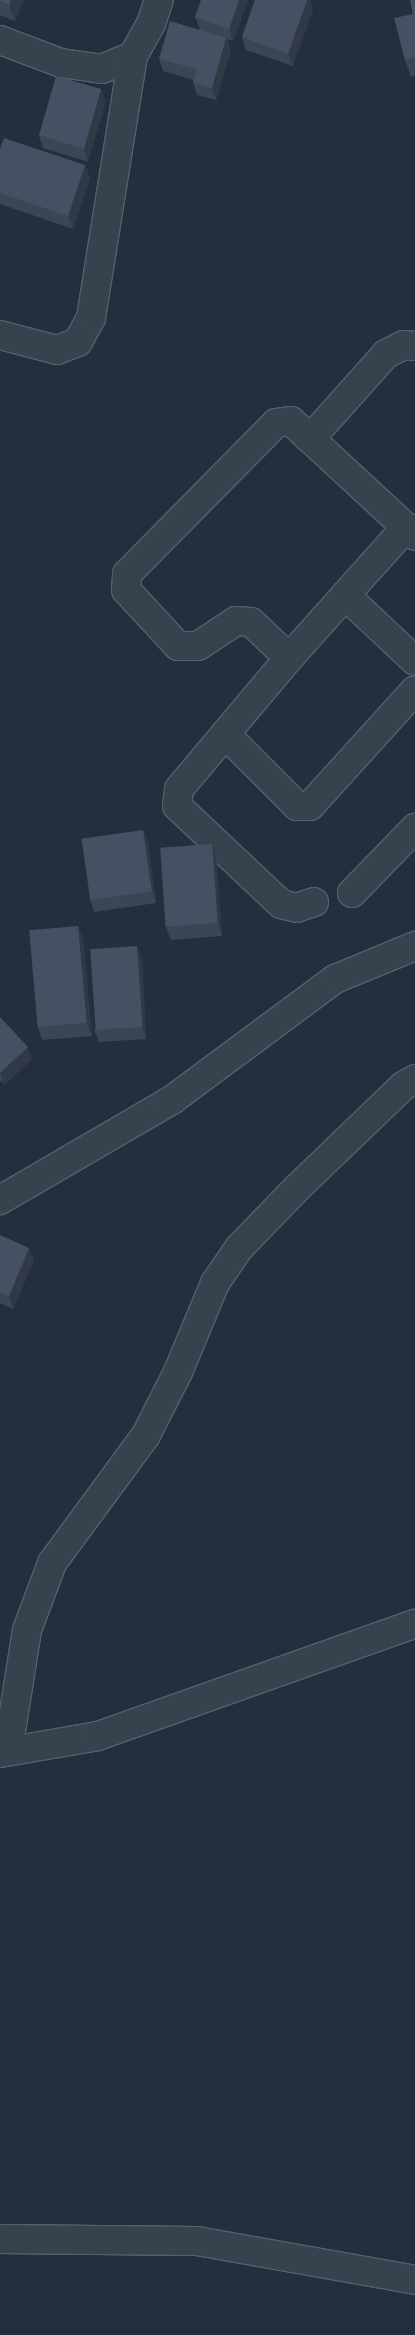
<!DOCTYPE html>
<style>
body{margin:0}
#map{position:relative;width:415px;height:2335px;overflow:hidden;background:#242f3e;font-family:"Exo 2",sans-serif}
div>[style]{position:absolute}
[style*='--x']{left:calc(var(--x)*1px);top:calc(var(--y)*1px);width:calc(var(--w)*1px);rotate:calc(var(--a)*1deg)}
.roads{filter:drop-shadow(1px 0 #565f6c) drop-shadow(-1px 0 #565f6c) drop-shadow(0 1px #565f6c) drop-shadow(0 -1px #565f6c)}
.minor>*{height:28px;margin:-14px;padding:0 14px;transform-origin:14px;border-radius:14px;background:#38414e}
.wall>*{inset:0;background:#3b4654}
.shaded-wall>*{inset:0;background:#303945}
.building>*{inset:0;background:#455162;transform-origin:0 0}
span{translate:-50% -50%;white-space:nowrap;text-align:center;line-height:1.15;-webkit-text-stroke:4.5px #1d2633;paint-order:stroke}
</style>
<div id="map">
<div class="roads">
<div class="minor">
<i style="--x:0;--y:40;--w:65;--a:20.7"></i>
<i style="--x:61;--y:63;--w:41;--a:8.3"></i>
<i style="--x:102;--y:69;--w:34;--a:-23"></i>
<i style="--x:133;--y:56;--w:37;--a:-61"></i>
<i style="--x:151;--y:24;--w:25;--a:-72"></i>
<i style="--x:0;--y:335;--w:59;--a:14.7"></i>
<i style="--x:57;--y:350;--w:22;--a:-21"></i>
<i style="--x:78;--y:342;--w:27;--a:-62"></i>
<i style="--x:91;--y:318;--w:265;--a:-80.9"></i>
<i style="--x:310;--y:439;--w:114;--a:-48.2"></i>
<i style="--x:386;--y:354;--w:20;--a:-27"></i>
<i style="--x:404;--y:345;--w:11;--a:5"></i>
<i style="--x:345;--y:595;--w:96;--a:43.3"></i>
<i style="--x:289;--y:658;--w:176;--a:-48.2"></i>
<i style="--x:225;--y:734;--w:102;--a:45"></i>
<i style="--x:297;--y:806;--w:13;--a:0"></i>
<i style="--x:310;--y:806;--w:156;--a:-47.8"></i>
<i style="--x:352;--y:893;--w:91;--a:-45.9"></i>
<i style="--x:314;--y:902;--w:18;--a:161"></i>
<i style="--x:297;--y:908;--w:16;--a:-166"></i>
<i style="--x:281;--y:904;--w:143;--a:-136.7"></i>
<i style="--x:177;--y:806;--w:17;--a:-83"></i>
<i style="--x:179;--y:789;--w:171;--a:-50"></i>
<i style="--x:289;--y:658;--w:52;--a:-136.5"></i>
<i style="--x:251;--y:622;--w:15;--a:-176"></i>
<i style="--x:236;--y:621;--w:45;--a:146.7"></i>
<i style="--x:198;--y:646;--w:20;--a:180"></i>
<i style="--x:178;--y:646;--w:76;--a:-132.9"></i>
<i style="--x:126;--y:590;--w:16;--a:-86"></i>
<i style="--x:127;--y:574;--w:212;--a:-45.4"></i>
<i style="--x:276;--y:423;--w:15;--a:-8"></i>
<i style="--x:291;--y:421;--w:169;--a:42.8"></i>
<i style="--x:0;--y:1200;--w:199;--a:-30.2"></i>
<i style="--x:172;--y:1100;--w:203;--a:-36.6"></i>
<i style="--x:335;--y:979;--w:87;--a:-22.4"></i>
<i style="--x:8;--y:1750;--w:121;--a:-81"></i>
<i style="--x:27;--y:1630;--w:72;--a:-69.5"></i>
<i style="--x:52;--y:1563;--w:159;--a:-53.7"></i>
<i style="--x:146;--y:1435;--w:71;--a:-63.1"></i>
<i style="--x:178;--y:1372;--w:96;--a:-67.4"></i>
<i style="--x:215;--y:1283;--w:42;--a:-55.6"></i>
<i style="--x:239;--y:1248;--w:79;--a:-46"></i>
<i style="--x:294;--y:1191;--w:151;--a:-43.9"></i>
<i style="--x:403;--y:1086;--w:14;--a:-30"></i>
<i style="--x:0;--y:1753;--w:99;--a:-9.8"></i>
<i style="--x:98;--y:1736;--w:336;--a:-19.5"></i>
<i style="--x:0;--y:2239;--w:197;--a:0.6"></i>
<i style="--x:197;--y:2241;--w:221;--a:10.1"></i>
</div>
</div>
<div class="wall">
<i style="clip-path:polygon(0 0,23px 0,15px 21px,0 15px)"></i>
<i style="clip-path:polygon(201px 0,248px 0,233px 41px,227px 39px,231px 50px,216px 100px,197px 95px,193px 82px,193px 80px,163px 71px,159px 59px,200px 29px,195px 17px)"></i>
<i style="clip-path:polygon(255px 0,310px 0,313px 9px,293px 66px,246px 50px,242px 37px)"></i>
<i style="clip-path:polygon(415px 0,415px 76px,411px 77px,405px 60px,413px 14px)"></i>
<i style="clip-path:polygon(106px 101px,88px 162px,43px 148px,39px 136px)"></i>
<i style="clip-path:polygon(0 149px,85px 165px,90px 178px,73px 229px,0 204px)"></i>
<i style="clip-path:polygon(143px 830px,148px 843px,156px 903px,94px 912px,90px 899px)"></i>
<i style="clip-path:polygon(216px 857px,222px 936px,171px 940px,166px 927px)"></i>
<i style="clip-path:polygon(78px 926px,83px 939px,92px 1036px,42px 1040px,38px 1028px)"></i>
<i style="clip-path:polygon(142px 959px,146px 1039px,99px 1042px,94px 1030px)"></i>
<i style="clip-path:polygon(0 1017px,32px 1059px,5px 1085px,0 1080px)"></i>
<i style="clip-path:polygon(0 1235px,34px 1260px,13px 1309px,0 1303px)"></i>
</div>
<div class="shaded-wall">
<i style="clip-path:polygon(11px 0,23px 0,15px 21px,9px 5px)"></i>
<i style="clip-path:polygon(239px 0,248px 0,233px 41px,229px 29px)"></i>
<i style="clip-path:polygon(307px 0,310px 0,313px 9px,293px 66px,288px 54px)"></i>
<i style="clip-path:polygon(226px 38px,231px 50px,216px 100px,212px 88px)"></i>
<i style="clip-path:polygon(101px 89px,106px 101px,88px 162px,84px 149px)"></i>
<i style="clip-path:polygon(85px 165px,90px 178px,73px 229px,68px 216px)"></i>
<i style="clip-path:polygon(143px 830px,148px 843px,156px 903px,152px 891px)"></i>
<i style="clip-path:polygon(212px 844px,216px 857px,222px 936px,218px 923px)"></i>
<i style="clip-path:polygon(78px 926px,83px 939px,92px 1036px,87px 1023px)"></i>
<i style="clip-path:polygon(137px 946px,142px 959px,146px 1039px,142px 1027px)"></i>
<i style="clip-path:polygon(28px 1047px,32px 1059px,5px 1085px,0 1073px)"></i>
<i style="clip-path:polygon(29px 1248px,34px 1260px,13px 1309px,9px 1296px)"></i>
</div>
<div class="building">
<i style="clip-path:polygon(0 0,11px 0,9px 5px,0 1px)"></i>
<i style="clip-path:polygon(201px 0,239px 0,229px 29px,195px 17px)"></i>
<i style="clip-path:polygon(255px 0,307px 0,288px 54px,242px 37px)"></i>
<i style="clip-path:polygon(410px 0,415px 0,415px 57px,405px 60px,394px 18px,413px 14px)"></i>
<i style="clip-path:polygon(170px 21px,226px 38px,212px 88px,193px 82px,197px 69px,159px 59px)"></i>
<i style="left:56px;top:76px;width:47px;height:62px;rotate:16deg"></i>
<i style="clip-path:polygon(4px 138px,85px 165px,68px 216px,0 193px,0 149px)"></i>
<i style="left:143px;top:830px;width:62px;height:62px;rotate:82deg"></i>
<i style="left:212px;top:844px;width:79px;height:52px;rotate:86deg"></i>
<i style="left:78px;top:926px;width:97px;height:49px;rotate:85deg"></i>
<i style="left:137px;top:946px;width:81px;height:47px;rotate:86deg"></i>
<i style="clip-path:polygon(0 1017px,28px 1047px,0 1073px)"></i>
<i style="clip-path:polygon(0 1235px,29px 1248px,9px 1296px,0 1292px)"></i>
</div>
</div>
